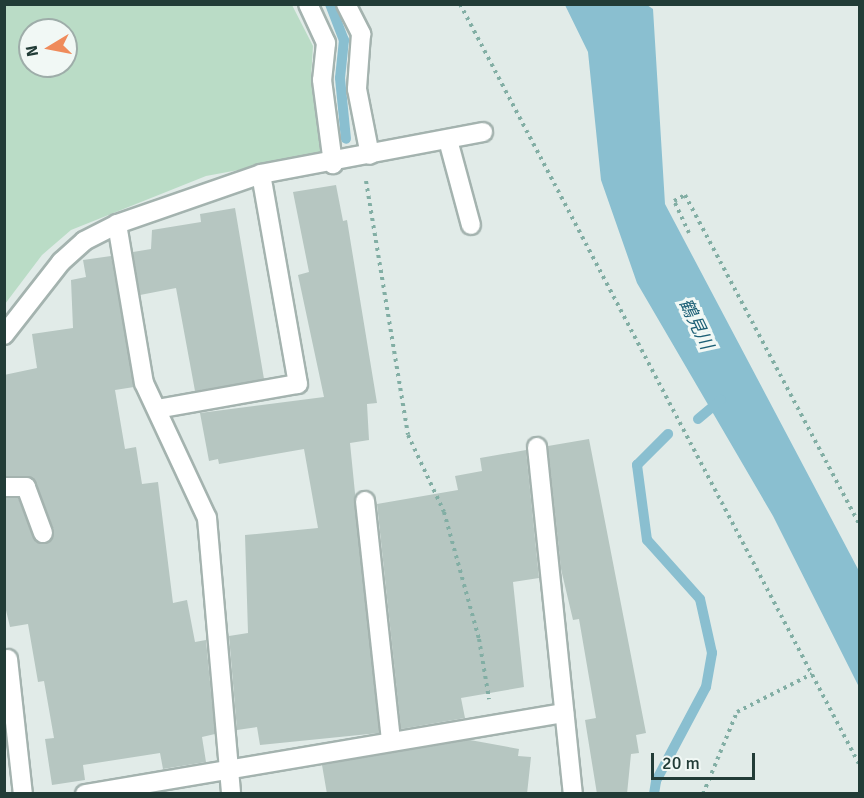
<!DOCTYPE html>
<meta charset="utf-8">
<style>
body{margin:0}
#map{position:relative;width:864px;height:798px;overflow:hidden;background:#e1ebe8;font-family:Signika,"Noto Sans JP",sans-serif}
div>[style]{position:absolute}
[style*='--x']{left:calc(var(--x)*1px);top:calc(var(--y)*1px);width:calc(var(--w)*1px);rotate:calc(var(--a)*1deg)}
.green>*{inset:0;background:#badcc6}
.water>*{inset:0;background:#8abfd0}
.stream>*{height:10px;margin:-5px;padding:0 5px;transform-origin:5px;border-radius:5px;background:#8abfd0}
.building>*{inset:0;background:#b6c6c1}
.path>*{height:4px;margin-top:-2px;transform-origin:0;background:repeating-linear-gradient(90deg,#82aea4 0 3px,transparent 0 7.5px)}
.roads{filter:drop-shadow(2px 0 #a4b3af) drop-shadow(-2px 0 #a4b3af) drop-shadow(0 2px #a4b3af) drop-shadow(0 -2px #a4b3af)}
.minor>*{height:18px;margin:-9px;padding:0 9px;transform-origin:9px;border-radius:9px;background:#fff}
span{translate:-50% -50%;white-space:nowrap;text-align:center;line-height:1.15;-webkit-text-stroke:6px #f1f8f5;paint-order:stroke}
.water-label{font-size:18px;color:#1d6076;font-style:italic}
.frame{position:absolute;inset:0;border:6px solid #223c37;pointer-events:none}
.north{position:absolute;left:18px;top:18px;width:60px;height:60px;box-sizing:border-box;background:#f1f8f5;border:2px solid #9eada9;border-radius:50%;rotate:260deg;font-size:16px;font-weight:700;line-height:24px;text-align:center;color:#223c37}
.north::after{content:'';display:block;margin:auto;width:21px;height:27px;background:#ef8b5b;clip-path:polygon(50% 0,100% 100%,50% 72%,0 100%)}
.scale{position:absolute;left:651px;top:753px;width:104px;height:27px;box-sizing:border-box;border:3px solid #223c37;border-top:0;padding-left:8px;font-size:18px;line-height:21px;white-space:nowrap;color:#223c37;-webkit-text-stroke:4px #f1f8f5;paint-order:stroke}
</style>
<div id="map">
<div class="green">
<i style="clip-path:polygon(evenodd,5px 5px,292px 5px,313px 46px,311px 78px,321px 155px,206px 176px,71px 230px,42px 255px,5px 304px,5px 5px,30px 30px,66px 30px,66px 66px,30px 66px,30px 30px)"></i>
</div>
<div class="water">
<i style="clip-path:polygon(565px 5px,647px 5px,653px 9px,665px 204px,859px 571px,859px 687px,773px 516px,637px 283px,601px 180px,588px 52px)"></i>
</div>
<div class="stream">
<i style="--x:330;--y:4;--w:39;--a:69"></i>
<i style="--x:344;--y:40;--w:38;--a:96"></i>
<i style="--x:340;--y:78;--w:61;--a:84.4"></i>
<i style="--x:698;--y:419;--w:30;--a:-40"></i>
<i style="--x:654;--y:794;--w:13;--a:-81"></i>
<i style="--x:656;--y:781;--w:106;--a:-62"></i>
<i style="--x:706;--y:687;--w:35;--a:-80"></i>
<i style="--x:712;--y:653;--w:55;--a:-102.5"></i>
<i style="--x:700;--y:599;--w:79;--a:-131.9"></i>
<i style="--x:647;--y:540;--w:76;--a:-97.6"></i>
<i style="--x:637;--y:465;--w:44;--a:-45"></i>
</div>
<div class="building">
<i style="clip-path:polygon(336px 185px,343px 221px,347px 220px,377px 403px,367px 404px,369px 440px,350px 443px,379px 733px,260px 745px,257px 727px,237px 730px,229px 636px,248px 633px,245px 535px,318px 528px,304px 449px,219px 464px,218px 459px,209px 461px,200px 413px,324px 397px,298px 275px,309px 272px,293px 192px)"></i>
<i style="clip-path:polygon(235px 208px,264px 379px,195px 391px,176px 288px,140px 295px,133px 252px,151px 249px,152px 230px,201px 222px,200px 214px)"></i>
<i style="clip-path:polygon(111px 256px,134px 387px,115px 390px,125px 449px,136px 447px,142px 484px,158px 482px,173px 603px,187px 600px,195px 642px,206px 640px,215px 734px,202px 737px,206px 762px,163px 769px,160px 753px,83px 765px,85px 780px,52px 785px,45px 739px,54px 738px,44px 681px,38px 682px,28px 624px,10px 627px,4px 602px,4px 498px,18px 498px,36px 542px,47px 543px,54px 530px,33px 478px,4px 476px,4px 375px,37px 368px,32px 334px,73px 328px,71px 280px,86px 277px,83px 260px)"></i>
<i style="clip-path:polygon(589px 439px,646px 733px,636px 735px,639px 753px,631px 754px,627px 794px,597px 794px,585px 720px,596px 718px,579px 619px,573px 620px,561px 569px,548px 446px)"></i>
<i style="clip-path:polygon(526px 450px,539px 578px,513px 582px,524px 687px,461px 698px,465px 718px,401px 729px,377px 504px,458px 490px,455px 476px,482px 471px,480px 458px)"></i>
<i style="clip-path:polygon(470px 740px,519px 749px,518px 756px,531px 757px,527px 794px,327px 794px,322px 765px)"></i>
</div>
<div class="path">
<i style="--x:460;--y:4;--w:861;--a:62.3"></i>
<i style="--x:366;--y:181;--w:257;--a:80.6"></i>
<i style="--x:408;--y:435;--w:85;--a:64.9"></i>
<i style="--x:444;--y:512;--w:132;--a:74.6"></i>
<i style="--x:479;--y:639;--w:61;--a:80.5"></i>
<i style="--x:689;--y:233;--w:35;--a:-115"></i>
<i style="--x:674;--y:201;--w:13;--a:-29"></i>
<i style="--x:685;--y:195;--w:374;--a:62.1"></i>
<i style="--x:703;--y:794;--w:89;--a:-67.5"></i>
<i style="--x:737;--y:712;--w:84;--a:-26.9"></i>
</div>
<div class="roads">
<div class="minor">
<i style="--x:308;--y:4;--w:43;--a:65.2"></i>
<i style="--x:326;--y:43;--w:37;--a:96"></i>
<i style="--x:322;--y:80;--w:85;--a:82.5"></i>
<i style="--x:346;--y:4;--w:34;--a:63"></i>
<i style="--x:361;--y:34;--w:55;--a:94.2"></i>
<i style="--x:357;--y:89;--w:67;--a:78.9"></i>
<i style="--x:448;--y:140;--w:88;--a:74.9"></i>
<i style="--x:117;--y:224;--w:161;--a:80.4"></i>
<i style="--x:144;--y:383;--w:149;--a:65"></i>
<i style="--x:207;--y:518;--w:277;--a:85"></i>
<i style="--x:4;--y:335;--w:93;--a:-52"></i>
<i style="--x:61;--y:262;--w:31;--a:-42"></i>
<i style="--x:84;--y:241;--w:37;--a:-27"></i>
<i style="--x:117;--y:224;--w:152;--a:-19.1"></i>
<i style="--x:261;--y:174;--w:226;--a:-10.7"></i>
<i style="--x:157;--y:409;--w:143;--a:-10.1"></i>
<i style="--x:298;--y:384;--w:213;--a:-100"></i>
<i style="--x:537;--y:447;--w:349;--a:84.1"></i>
<i style="--x:4;--y:487;--w:22;--a:0"></i>
<i style="--x:26;--y:487;--w:49;--a:69.7"></i>
<i style="--x:365;--y:501;--w:241;--a:83.8"></i>
<i style="--x:8;--y:659;--w:136;--a:83.7"></i>
<i style="--x:85;--y:794;--w:486;--a:-9.6"></i>
</div>
</div>
<div class="water-label">
<span style="left:696px;top:324px;rotate:64deg">鶴見川</span>
</div>
<div class="frame"></div>
<div class="north">N</div>
<div class="scale">20 m</div>
</div>
